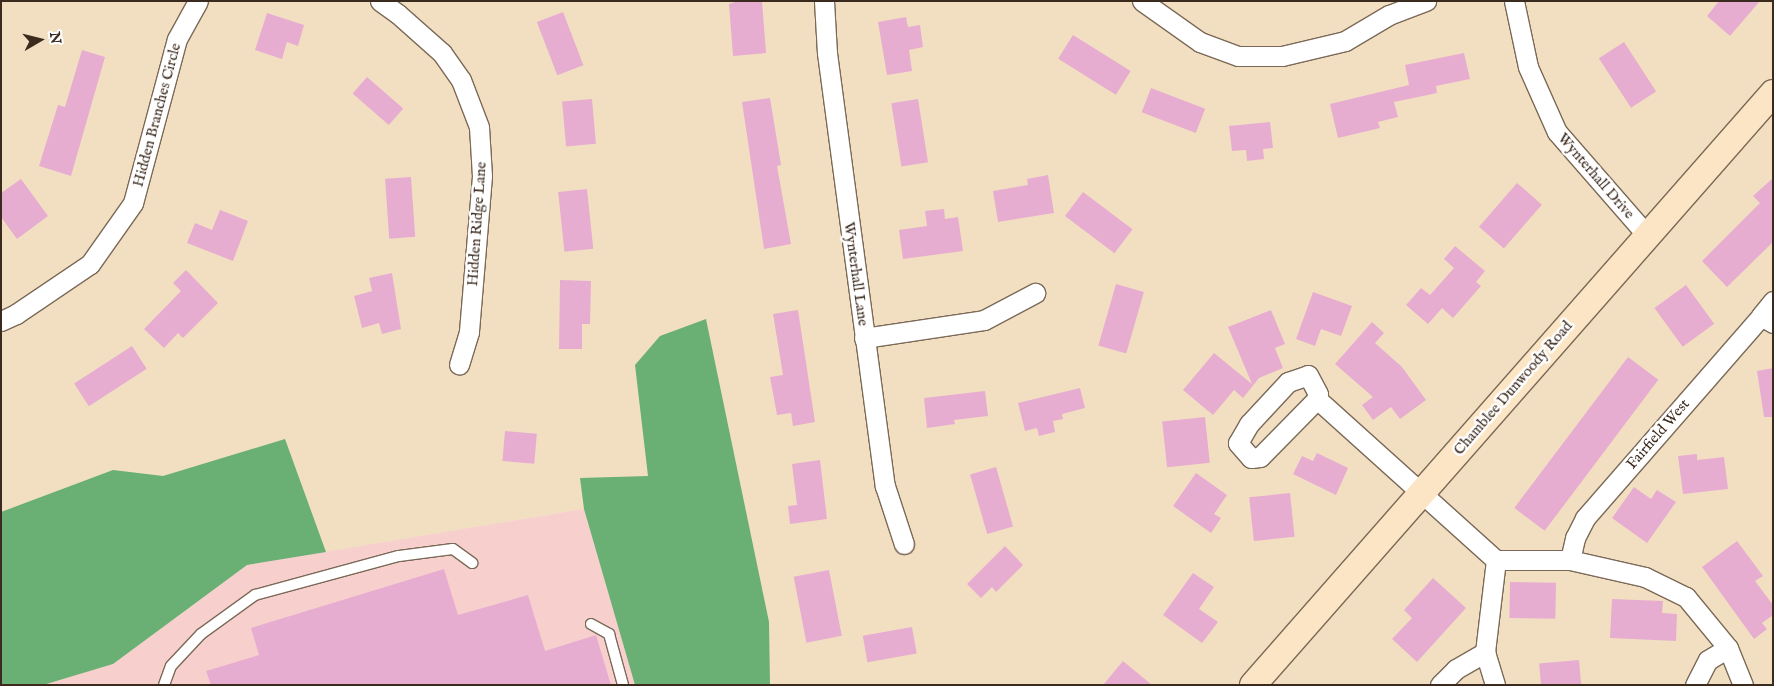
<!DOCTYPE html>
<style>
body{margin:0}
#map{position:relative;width:1774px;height:686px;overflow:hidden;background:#f2dfc2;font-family:"IM FELL English",serif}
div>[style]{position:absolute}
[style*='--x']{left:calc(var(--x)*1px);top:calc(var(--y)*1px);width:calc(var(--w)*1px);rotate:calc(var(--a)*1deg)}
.built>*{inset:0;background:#f7d0ce}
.forest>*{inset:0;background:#6aaf74}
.building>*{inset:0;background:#e7add0;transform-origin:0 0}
.roads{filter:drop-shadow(1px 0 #7b6957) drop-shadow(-1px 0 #7b6957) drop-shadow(0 1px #7b6957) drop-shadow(0 -1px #7b6957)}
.lane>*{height:10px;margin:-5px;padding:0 5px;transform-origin:5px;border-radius:5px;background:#fff}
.street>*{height:19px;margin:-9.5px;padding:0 9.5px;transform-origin:9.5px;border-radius:9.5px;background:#fff}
.secondary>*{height:26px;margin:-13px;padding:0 13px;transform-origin:13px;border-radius:13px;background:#fce5c4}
span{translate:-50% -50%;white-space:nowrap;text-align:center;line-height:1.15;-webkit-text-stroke:5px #fff;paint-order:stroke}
.street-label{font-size:15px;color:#3b2a1e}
.frame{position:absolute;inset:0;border:2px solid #3b2a1e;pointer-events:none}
.north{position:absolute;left:15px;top:15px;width:50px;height:50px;-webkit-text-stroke:4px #fff;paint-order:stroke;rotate:82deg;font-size:14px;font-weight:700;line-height:20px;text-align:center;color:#3b2a1e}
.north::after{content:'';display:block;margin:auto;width:18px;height:22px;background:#3b2a1e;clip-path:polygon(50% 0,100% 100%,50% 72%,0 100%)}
</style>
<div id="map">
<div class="built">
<i style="clip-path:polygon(584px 509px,635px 685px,43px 685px,113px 664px,247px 565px)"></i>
</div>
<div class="forest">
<i style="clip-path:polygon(706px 319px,769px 622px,770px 685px,635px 685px,584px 509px,580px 478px,648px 476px,635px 365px,660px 336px)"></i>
<i style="clip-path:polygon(285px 439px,326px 552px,247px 565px,113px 664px,43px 685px,1px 685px,1px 512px,113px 470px,163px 476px)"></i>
</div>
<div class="building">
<i style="clip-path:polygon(738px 1px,762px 1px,766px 53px,733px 56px,729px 4px)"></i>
<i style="clip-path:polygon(1719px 1px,1760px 1px,1730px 36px,1707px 16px)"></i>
<i style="left:563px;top:12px;width:57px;height:28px;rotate:69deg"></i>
<i style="clip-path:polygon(267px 13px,304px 25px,298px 46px,287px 42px,282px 59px,255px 50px)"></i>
<i style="clip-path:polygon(906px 17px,908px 27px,920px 25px,923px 47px,909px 50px,912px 71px,887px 75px,878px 22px)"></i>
<i style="left:1073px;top:35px;width:68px;height:28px;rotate:32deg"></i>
<i style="left:1624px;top:42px;width:59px;height:30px;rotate:57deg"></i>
<i style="clip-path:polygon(82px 50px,105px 57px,71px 176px,39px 166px,58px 105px,65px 107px)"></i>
<i style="clip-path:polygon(1464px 53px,1470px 79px,1436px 86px,1437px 93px,1394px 102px,1398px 117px,1378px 122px,1380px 128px,1338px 138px,1330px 104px,1409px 85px,1405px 65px)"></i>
<i style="left:367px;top:77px;width:48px;height:22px;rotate:41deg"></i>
<i style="left:1151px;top:88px;width:58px;height:26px;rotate:21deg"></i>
<i style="clip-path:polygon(770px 98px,781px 165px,777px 166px,791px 244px,764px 249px,742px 102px)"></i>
<i style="left:592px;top:99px;width:45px;height:30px;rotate:85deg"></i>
<i style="left:918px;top:99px;width:64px;height:27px;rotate:81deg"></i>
<i style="clip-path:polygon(1270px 122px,1273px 148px,1263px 149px,1264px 159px,1247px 161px,1246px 150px,1232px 151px,1229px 126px)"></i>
<i style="clip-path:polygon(1048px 175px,1054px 213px,998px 222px,993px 191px,1028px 185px,1027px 179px)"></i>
<i style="left:411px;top:177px;width:60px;height:26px;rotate:86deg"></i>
<i style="clip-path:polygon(1773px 178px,1773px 242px,1727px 287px,1702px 261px,1760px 203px,1753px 196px)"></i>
<i style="clip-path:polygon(21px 179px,48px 216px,17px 239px,1px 217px,1px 193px)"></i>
<i style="left:1517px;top:183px;width:33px;height:58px;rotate:41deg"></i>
<i style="left:587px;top:189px;width:60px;height:29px;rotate:84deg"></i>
<i style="left:1083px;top:192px;width:62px;height:30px;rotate:37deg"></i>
<i style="clip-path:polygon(944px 209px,945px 219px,958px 217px,963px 251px,903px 259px,899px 230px,927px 226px,925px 211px)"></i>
<i style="clip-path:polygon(220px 210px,248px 221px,233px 261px,187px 243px,195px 223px,212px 230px)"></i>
<i style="clip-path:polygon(1455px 246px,1485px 271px,1476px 282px,1481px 286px,1453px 318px,1442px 308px,1428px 324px,1406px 305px,1421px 288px,1430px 295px,1454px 268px,1444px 259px)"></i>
<i style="clip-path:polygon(186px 270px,218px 303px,183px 338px,178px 333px,164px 348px,144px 329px,181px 291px,173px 283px)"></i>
<i style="clip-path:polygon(392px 273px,401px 329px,382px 334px,379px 323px,362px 328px,354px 296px,372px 291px,369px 278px)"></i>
<i style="clip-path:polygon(560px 280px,591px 281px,590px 324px,582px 324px,582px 349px,559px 349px)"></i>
<i style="left:1116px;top:284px;width:29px;height:64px;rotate:16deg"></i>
<i style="left:1686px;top:285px;width:48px;height:39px;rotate:54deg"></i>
<i style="clip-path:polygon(1313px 292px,1352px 306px,1341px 336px,1321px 329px,1315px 346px,1296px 339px)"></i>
<i style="clip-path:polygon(798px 310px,815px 422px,793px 426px,791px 413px,777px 415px,770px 377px,783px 375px,773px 314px)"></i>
<i style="clip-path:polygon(1271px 310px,1285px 344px,1275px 348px,1283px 368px,1259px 378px,1243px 398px,1234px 390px,1213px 415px,1183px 390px,1214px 353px,1252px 384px,1228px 327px)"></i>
<i style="clip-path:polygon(1372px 322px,1384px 333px,1375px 343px,1402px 367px,1426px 400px,1400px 419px,1391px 407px,1373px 420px,1362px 405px,1373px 397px,1335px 364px)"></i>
<i style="left:132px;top:346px;width:27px;height:69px;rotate:57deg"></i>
<i style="left:1628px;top:357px;width:38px;height:189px;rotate:37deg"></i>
<i style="clip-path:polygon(1773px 368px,1773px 417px,1764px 417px,1757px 371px)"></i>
<i style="clip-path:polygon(1080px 388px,1085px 408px,1062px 414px,1063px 419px,1053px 421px,1055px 432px,1039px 436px,1037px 428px,1025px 431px,1018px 403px)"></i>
<i style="clip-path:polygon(985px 391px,988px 416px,954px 420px,955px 424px,927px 428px,924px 398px)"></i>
<i style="left:1205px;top:417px;width:46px;height:43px;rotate:84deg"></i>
<i style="left:505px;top:431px;width:32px;height:30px;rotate:5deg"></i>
<i style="clip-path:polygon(1317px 453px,1348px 468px,1336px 495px,1293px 474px,1302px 456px,1313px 461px)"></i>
<i style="clip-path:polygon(1697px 454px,1697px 460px,1724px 457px,1728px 489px,1683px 494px,1678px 456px)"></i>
<i style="clip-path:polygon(820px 460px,827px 519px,790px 524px,788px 506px,797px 505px,792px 464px)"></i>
<i style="left:996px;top:467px;width:62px;height:27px;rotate:74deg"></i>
<i style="clip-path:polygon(1196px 473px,1227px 495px,1214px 514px,1221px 518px,1211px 533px,1173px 506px)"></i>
<i style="clip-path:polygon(1634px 487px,1651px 499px,1657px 490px,1676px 502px,1647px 543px,1612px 518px)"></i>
<i style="left:1290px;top:493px;width:44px;height:41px;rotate:84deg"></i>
<i style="clip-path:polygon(1737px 541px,1763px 576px,1755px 581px,1773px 605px,1773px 615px,1762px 623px,1767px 629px,1754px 639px,1702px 567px)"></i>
<i style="clip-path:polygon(1005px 546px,1023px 565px,996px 592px,992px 587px,981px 598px,967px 584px)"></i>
<i style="clip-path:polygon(444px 569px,458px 615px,528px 595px,545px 651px,596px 635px,611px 685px,211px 685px,206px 671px,259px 655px,251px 628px)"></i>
<i style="left:829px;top:570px;width:67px;height:36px;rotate:79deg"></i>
<i style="clip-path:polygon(1193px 573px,1214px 587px,1199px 609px,1218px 622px,1202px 643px,1163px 615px)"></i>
<i style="clip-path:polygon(1433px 578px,1466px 608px,1417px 662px,1392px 639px,1412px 618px,1404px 610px)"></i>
<i style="left:1510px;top:582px;width:46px;height:36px;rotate:1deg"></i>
<i style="clip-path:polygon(1612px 599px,1663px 601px,1662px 613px,1677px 614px,1676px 641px,1610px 638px)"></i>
<i style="left:912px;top:627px;width:27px;height:50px;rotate:80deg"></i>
<i style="left:1579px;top:660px;width:25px;height:40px;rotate:85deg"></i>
<i style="clip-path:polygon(1123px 661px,1152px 685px,1103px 685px)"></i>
</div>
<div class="roads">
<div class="lane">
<i style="--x:591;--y:624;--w:21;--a:29"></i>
<i style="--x:609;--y:634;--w:53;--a:74.6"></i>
<i style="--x:164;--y:685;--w:20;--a:-70"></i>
<i style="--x:171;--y:666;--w:44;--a:-46.8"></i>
<i style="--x:201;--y:634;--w:67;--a:-35.8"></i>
<i style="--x:255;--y:595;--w:149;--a:-15.2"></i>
<i style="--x:399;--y:556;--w:54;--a:-7.4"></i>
<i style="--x:453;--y:549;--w:24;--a:36"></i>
</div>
<div class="street">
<i style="--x:380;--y:1;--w:22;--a:36"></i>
<i style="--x:398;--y:14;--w:59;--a:41.6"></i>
<i style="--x:442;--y:53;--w:33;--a:55"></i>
<i style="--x:461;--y:80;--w:50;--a:69"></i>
<i style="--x:479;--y:127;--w:49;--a:86.5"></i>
<i style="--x:482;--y:176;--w:157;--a:94.8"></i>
<i style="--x:469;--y:332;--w:34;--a:107"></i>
<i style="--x:824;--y:1;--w:52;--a:86.7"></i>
<i style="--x:827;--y:53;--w:437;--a:82.4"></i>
<i style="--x:885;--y:486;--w:61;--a:71.9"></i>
<i style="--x:1142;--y:1;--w:71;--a:35.3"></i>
<i style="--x:1200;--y:42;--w:40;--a:20.2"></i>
<i style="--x:1238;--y:56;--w:44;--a:0"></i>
<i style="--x:1282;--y:56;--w:65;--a:-13.4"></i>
<i style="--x:1345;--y:41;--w:51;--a:-30.6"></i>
<i style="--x:1389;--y:15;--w:40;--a:-21"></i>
<i style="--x:1514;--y:1;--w:67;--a:78"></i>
<i style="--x:1528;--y:67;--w:71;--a:66"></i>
<i style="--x:1557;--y:132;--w:135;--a:48.9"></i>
<i style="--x:1773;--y:301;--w:19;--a:129"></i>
<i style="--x:1761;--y:316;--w:14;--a:30"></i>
<i style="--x:1;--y:321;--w:17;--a:-25"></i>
<i style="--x:16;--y:314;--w:89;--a:-34"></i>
<i style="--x:90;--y:264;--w:75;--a:-54.8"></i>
<i style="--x:133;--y:203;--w:170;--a:-75"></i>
<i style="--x:177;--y:39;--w:43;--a:-61.1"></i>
<i style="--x:864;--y:338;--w:121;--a:-8.5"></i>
<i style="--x:984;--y:320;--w:58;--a:-27.9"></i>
<i style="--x:1308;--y:375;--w:21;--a:62"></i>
<i style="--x:1318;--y:394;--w:5;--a:101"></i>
<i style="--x:1317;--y:399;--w:81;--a:134.5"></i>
<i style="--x:1260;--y:457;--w:9;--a:174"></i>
<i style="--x:1251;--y:458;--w:20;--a:-131"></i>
<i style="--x:1238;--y:443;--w:22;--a:-60"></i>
<i style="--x:1249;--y:424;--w:57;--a:-47.1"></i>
<i style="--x:1288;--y:382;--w:21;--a:-19"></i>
<i style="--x:1317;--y:399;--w:241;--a:42"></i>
<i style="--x:1496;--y:560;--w:74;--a:0"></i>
<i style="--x:1570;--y:560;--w:77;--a:12.8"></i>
<i style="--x:1645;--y:577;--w:46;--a:26"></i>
<i style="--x:1686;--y:597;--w:66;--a:50.5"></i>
<i style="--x:1570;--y:560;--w:23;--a:-77"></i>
<i style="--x:1575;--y:538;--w:22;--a:-63"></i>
<i style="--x:1585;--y:518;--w:268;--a:-48.9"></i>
<i style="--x:1485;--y:652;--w:93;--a:-83.2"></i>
<i style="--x:1440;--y:685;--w:23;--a:-45"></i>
<i style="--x:1456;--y:669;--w:34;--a:-30"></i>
<i style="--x:1485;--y:652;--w:34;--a:73"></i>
<i style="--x:1695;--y:685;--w:28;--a:-63"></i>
<i style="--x:1708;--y:660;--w:23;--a:-31"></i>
<i style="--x:1728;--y:648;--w:40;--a:68"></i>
</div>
<div class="secondary">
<i style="--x:1253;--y:685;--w:788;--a:-48.7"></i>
</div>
</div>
<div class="street-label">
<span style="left:157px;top:115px;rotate:-75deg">Hidden Branches Circle</span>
<span style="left:1596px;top:176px;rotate:49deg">Wynterhall Drive</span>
<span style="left:477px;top:224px;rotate:-86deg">Hidden Ridge Lane</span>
<span style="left:856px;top:274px;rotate:82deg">Wynterhall Lane</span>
<span style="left:1513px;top:388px;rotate:-49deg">Chamblee Dunwoody Road</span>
<span style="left:1658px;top:434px;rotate:-49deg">Fairfield West</span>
</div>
<div class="frame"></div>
<div class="north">N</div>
</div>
